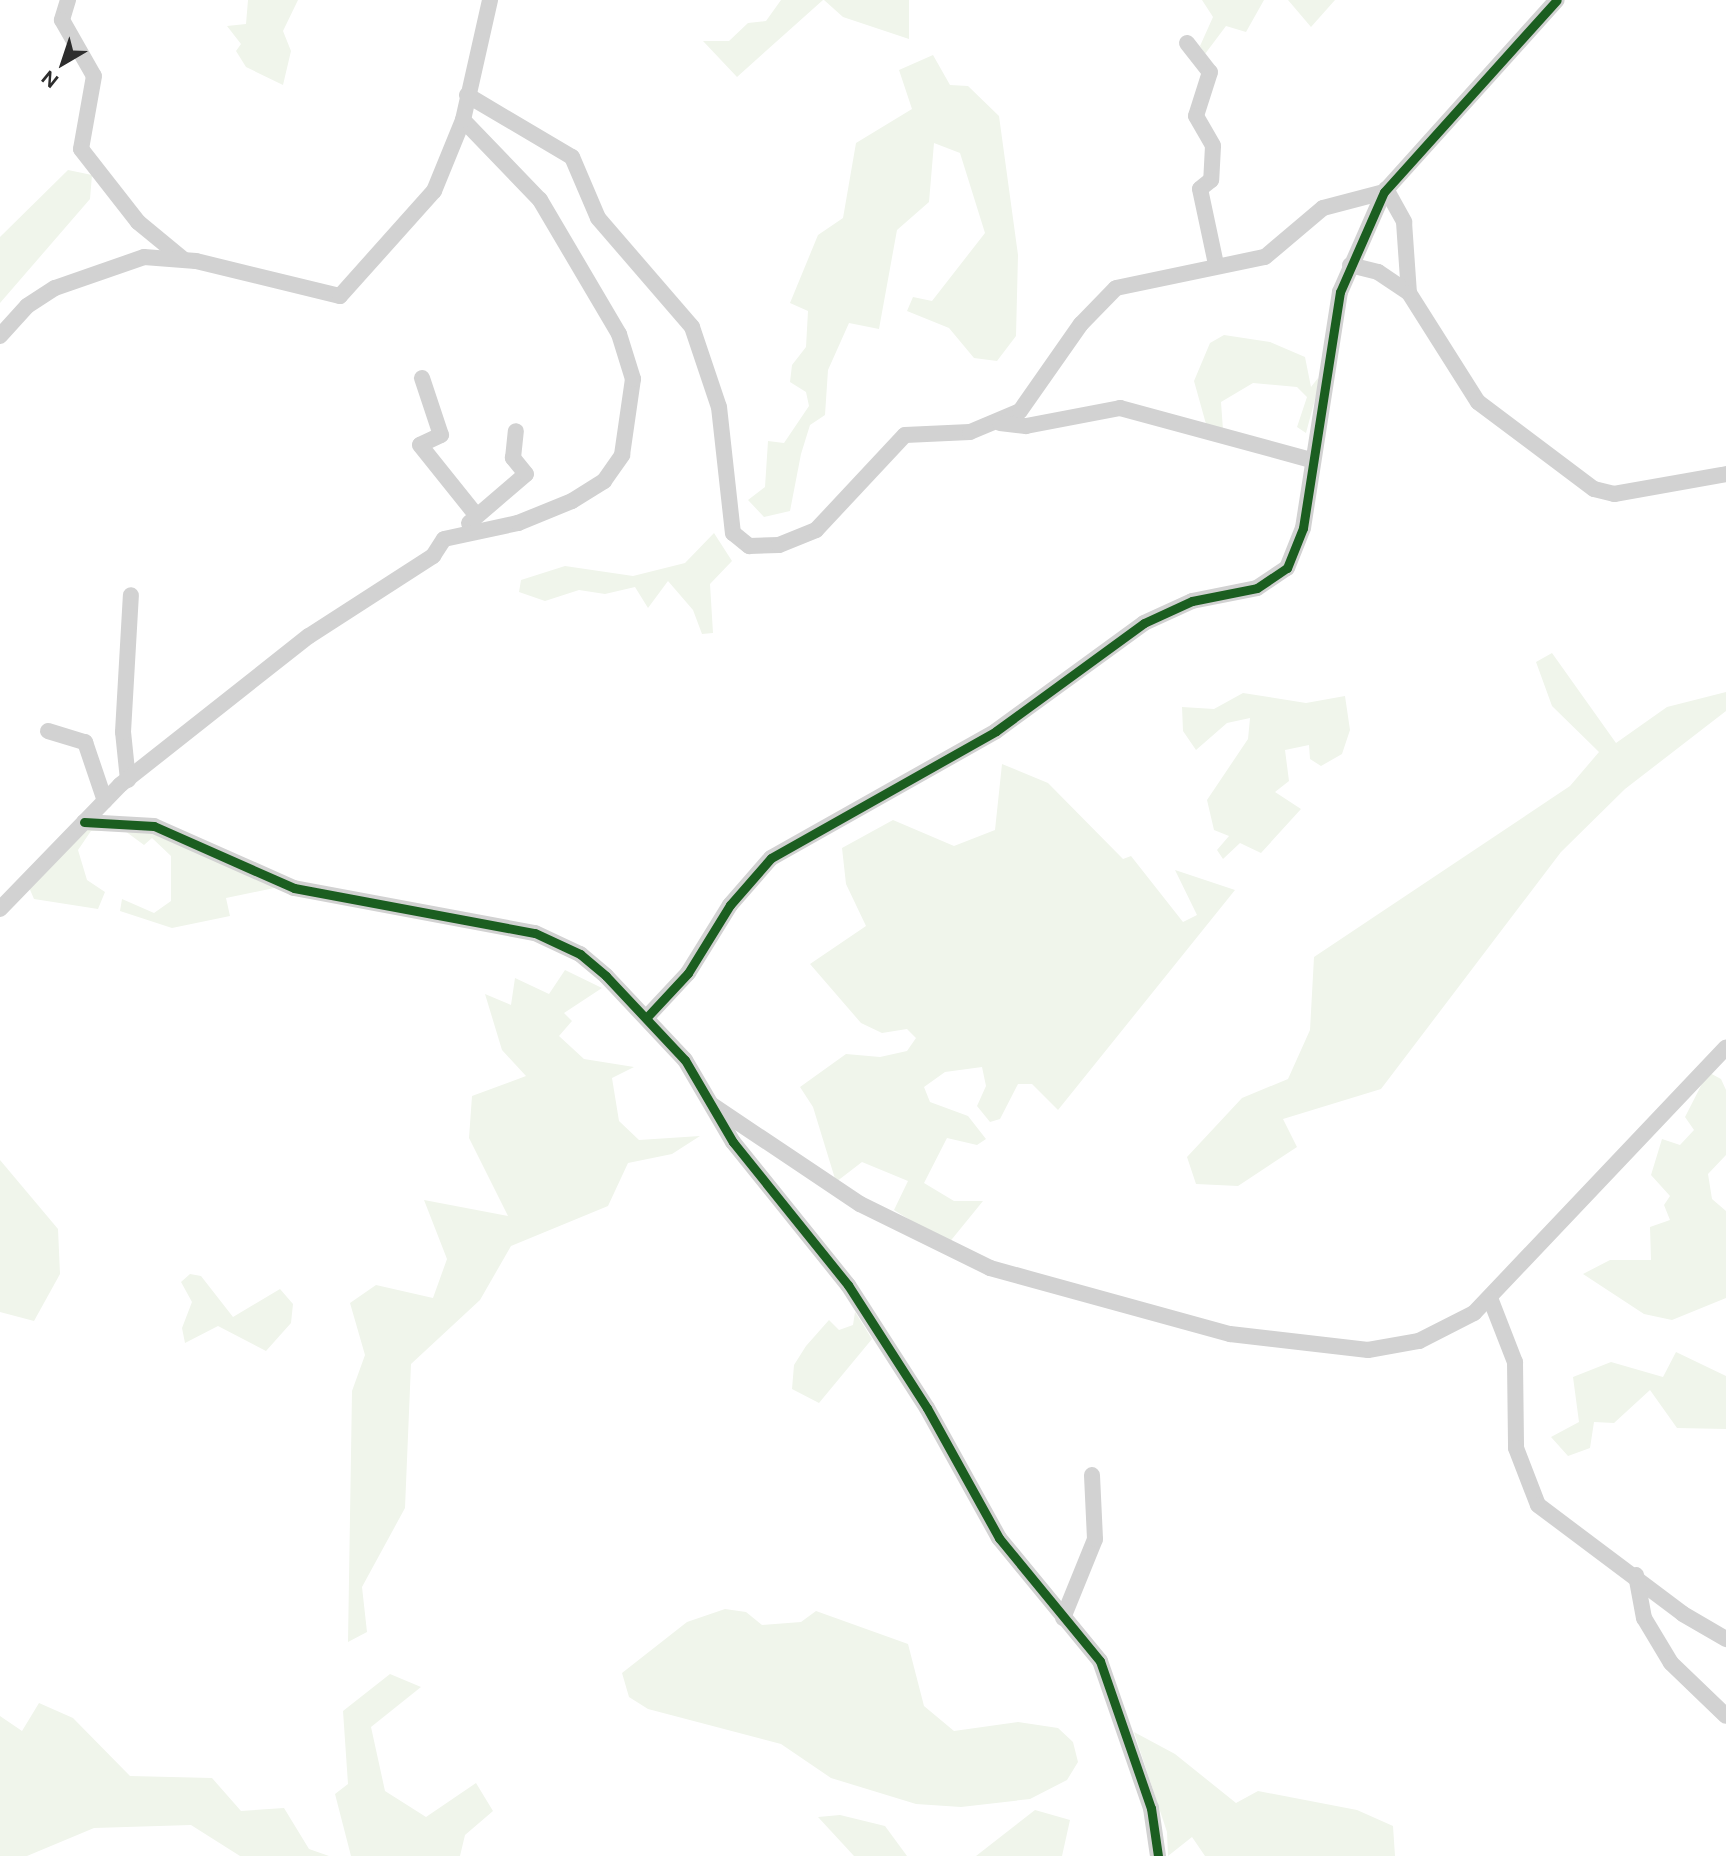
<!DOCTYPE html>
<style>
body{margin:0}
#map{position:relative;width:1726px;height:1856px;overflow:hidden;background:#fff;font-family:"Public Sans",sans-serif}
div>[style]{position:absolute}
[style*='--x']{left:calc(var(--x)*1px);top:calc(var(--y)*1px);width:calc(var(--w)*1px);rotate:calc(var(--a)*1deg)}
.green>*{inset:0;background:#f0f5eb}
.minor>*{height:16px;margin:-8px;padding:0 8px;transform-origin:8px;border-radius:8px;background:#d2d2d2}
.cycleway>*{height:9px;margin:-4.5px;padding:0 4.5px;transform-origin:4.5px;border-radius:4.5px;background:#1b5e20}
span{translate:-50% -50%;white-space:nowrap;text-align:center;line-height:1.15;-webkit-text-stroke:7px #fff;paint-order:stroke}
.north{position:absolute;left:28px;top:28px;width:70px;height:70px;-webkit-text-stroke:5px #fff;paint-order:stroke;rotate:219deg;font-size:19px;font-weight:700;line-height:28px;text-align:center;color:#2d2d2d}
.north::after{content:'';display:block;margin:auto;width:24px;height:32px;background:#2d2d2d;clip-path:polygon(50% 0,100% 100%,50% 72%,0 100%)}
</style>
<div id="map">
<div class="green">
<i style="clip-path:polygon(248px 0,298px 0,283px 31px,291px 51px,283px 85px,246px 67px,236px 51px,241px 44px,227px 26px,246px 24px)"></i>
<i style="clip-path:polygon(781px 0,823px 0,737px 77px,703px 41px,729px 41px,748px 23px,766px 21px)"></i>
<i style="clip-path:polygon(824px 0,909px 0,909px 39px,843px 17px)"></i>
<i style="clip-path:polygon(1202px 0,1264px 0,1246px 32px,1226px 26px,1205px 54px,1200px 46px,1213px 17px)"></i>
<i style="clip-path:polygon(1288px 0,1335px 0,1311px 27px)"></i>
<i style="clip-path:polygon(933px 55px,950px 85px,968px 86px,999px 116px,1018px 255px,1016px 336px,997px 361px,974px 358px,949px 328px,907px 311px,913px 297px,932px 301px,985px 233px,960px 153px,934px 143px,929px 202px,897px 230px,879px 329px,849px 323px,828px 370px,825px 415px,810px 425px,801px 454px,790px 511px,764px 517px,748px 500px,765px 487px,768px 441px,784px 443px,809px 406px,806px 392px,790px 382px,792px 365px,806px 347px,808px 311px,790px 303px,818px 235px,843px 218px,856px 143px,912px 109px,899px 70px)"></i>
<i style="clip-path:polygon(68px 170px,92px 175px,90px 199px,0 303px,0 237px)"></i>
<i style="clip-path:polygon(1224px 335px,1270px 342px,1305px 357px,1311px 387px,1318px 378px,1318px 388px,1306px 433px,1297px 427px,1307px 397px,1297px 387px,1253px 383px,1221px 402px,1223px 430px,1206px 424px,1194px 381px,1210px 343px)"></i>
<i style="clip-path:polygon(714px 533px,732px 561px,710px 584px,713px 633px,702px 634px,693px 610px,668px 581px,648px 608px,635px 587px,605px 594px,579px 590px,545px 601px,519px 592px,521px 580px,565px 566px,633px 576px,685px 563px)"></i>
<i style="clip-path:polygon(1552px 653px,1616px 743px,1667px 707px,1726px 692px,1726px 711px,1625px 789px,1561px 852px,1381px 1089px,1283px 1119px,1297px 1147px,1238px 1186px,1196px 1184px,1187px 1157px,1242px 1098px,1288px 1079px,1310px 1030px,1314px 957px,1570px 786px,1599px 752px,1552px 706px,1536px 662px)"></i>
<i style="clip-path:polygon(1243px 693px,1306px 703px,1345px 696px,1350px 730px,1342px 754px,1321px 766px,1310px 759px,1309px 745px,1285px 750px,1289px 781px,1275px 792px,1301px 809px,1261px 853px,1240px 843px,1223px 859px,1217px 850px,1229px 836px,1214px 830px,1207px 800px,1248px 739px,1250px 718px,1227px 723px,1196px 750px,1183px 731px,1182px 707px,1214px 709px)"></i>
<i style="clip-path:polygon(1002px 764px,1048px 783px,1123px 859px,1131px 856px,1183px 922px,1197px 915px,1175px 870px,1235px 890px,1058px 1110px,1032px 1084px,1018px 1084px,1000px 1119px,990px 1122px,977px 1106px,986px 1086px,982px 1067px,945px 1072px,924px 1087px,930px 1102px,968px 1116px,986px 1139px,977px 1145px,947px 1138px,924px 1183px,954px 1201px,983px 1201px,948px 1244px,894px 1210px,908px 1181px,862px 1162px,836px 1182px,813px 1107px,800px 1087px,846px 1054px,880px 1057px,907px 1051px,916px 1038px,907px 1029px,882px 1033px,861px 1023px,810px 964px,866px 926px,846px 884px,842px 848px,893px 820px,954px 846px,995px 830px)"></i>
<i style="clip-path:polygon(162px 822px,279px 887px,226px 898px,230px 916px,172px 928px,120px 911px,122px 899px,154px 913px,171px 901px,171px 856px,152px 838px,144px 845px,125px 831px,91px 831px,78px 850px,87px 880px,105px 892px,98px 909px,34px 899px,28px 885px,82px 826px)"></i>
<i style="clip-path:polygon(565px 970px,602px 988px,564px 1013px,572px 1021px,559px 1036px,584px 1059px,634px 1067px,612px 1078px,619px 1121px,639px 1140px,700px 1136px,672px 1154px,628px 1163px,608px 1206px,511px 1246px,480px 1300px,411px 1364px,405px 1508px,362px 1587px,367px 1632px,348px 1642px,352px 1391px,365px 1355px,350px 1303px,376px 1285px,433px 1298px,447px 1259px,424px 1200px,508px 1216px,469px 1138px,472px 1096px,526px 1076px,502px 1050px,485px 994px,511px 1005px,515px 978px,549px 994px)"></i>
<i style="clip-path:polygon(1708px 1072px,1721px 1079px,1726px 1090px,1726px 1155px,1708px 1174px,1712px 1199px,1726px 1211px,1726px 1298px,1672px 1320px,1644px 1314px,1583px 1274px,1610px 1260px,1651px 1260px,1650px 1227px,1670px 1220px,1664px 1205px,1670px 1196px,1651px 1175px,1662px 1139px,1680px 1145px,1694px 1130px,1685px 1117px)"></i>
<i style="clip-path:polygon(0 1160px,58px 1229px,60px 1274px,34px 1321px,0 1312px)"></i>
<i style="clip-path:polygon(190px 1274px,201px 1276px,233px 1317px,280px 1289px,293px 1304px,291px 1323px,266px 1351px,218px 1326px,185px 1343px,182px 1328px,192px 1302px,181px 1282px)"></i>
<i style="clip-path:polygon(855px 1312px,872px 1339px,819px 1403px,792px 1389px,794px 1365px,806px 1346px,829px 1320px,839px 1330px,853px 1325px)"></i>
<i style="clip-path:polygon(1676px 1352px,1726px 1376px,1726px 1429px,1677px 1428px,1650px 1390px,1614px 1423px,1594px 1422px,1590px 1448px,1568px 1456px,1551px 1437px,1579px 1422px,1573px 1377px,1611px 1362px,1663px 1377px)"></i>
<i style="clip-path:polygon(725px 1609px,746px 1612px,762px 1625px,801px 1622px,816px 1611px,908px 1644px,924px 1706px,954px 1731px,1018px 1722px,1058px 1728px,1073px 1742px,1078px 1762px,1067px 1780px,1030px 1799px,961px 1807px,916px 1804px,831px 1778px,781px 1744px,648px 1709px,629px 1697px,622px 1673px,687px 1622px)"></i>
<i style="clip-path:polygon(390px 1674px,421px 1687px,371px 1727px,385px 1791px,426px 1817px,476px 1783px,493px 1811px,465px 1835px,460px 1856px,351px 1856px,335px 1794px,348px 1784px,343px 1711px)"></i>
<i style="clip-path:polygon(39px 1703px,73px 1718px,130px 1776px,212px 1778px,241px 1811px,284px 1808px,309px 1849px,329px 1856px,240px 1856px,191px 1825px,94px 1828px,27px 1856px,0 1856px,0 1716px,22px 1731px)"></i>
<i style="clip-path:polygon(1134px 1732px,1175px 1754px,1236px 1803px,1258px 1791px,1357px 1810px,1393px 1826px,1395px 1856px,1205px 1856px,1192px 1837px,1168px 1856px,1167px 1832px)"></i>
<i style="clip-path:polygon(1035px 1810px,1070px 1820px,1062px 1856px,976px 1856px)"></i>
<i style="clip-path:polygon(840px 1815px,885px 1826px,907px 1856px,854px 1856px,818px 1817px)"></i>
</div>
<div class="minor">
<i style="--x:68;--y:0;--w:21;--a:107"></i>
<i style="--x:62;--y:20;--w:64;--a:60.3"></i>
<i style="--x:94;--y:76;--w:74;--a:100.1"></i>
<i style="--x:81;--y:149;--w:93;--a:52"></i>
<i style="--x:138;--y:222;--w:58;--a:39.4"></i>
<i style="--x:1187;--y:43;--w:37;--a:52"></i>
<i style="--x:1210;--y:72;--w:46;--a:107.7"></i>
<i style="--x:1196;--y:116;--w:34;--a:60"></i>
<i style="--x:1213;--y:146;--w:34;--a:93"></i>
<i style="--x:1211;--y:180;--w:14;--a:141"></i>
<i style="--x:1200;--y:189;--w:77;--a:78"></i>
<i style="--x:467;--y:95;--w:122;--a:30.6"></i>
<i style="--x:572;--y:157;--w:66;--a:66.9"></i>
<i style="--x:598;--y:218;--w:144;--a:49.2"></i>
<i style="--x:692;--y:327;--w:84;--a:71.4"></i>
<i style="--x:719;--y:407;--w:127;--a:83.7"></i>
<i style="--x:733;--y:533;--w:21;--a:39"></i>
<i style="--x:749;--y:546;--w:30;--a:-2"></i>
<i style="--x:779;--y:545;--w:40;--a:-22"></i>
<i style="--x:816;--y:530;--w:130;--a:-46.9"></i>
<i style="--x:905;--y:435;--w:65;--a:-2.6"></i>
<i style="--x:970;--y:432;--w:54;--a:-22.8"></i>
<i style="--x:1020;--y:411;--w:106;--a:-55"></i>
<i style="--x:1081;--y:324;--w:50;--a:-45.8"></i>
<i style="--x:1116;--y:288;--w:152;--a:-11.8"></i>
<i style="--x:1265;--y:257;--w:76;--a:-40.2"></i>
<i style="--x:1323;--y:208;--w:63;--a:-14.7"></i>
<i style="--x:1386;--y:189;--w:38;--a:61"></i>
<i style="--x:1404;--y:222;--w:71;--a:86"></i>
<i style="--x:1350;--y:265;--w:29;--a:14"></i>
<i style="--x:1378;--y:272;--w:37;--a:34"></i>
<i style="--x:1409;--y:293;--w:129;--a:57.7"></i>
<i style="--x:1478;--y:402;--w:145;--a:36.9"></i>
<i style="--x:1594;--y:489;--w:21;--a:14"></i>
<i style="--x:1614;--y:494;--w:114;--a:-10.1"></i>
<i style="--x:0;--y:336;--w:40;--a:-48"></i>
<i style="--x:27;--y:306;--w:33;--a:-33"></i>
<i style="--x:55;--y:288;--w:94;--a:-19.2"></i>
<i style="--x:144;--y:257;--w:52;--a:4.4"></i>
<i style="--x:196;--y:261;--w:148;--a:13.7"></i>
<i style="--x:340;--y:296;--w:141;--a:-48.2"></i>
<i style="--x:434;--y:191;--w:77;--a:-67.8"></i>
<i style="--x:422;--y:378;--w:60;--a:71.6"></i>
<i style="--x:441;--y:435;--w:23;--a:155"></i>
<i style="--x:420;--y:445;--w:90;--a:51.3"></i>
<i style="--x:1000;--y:423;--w:26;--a:7"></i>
<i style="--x:1026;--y:426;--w:96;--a:-10.8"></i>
<i style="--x:1120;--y:408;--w:198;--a:15.2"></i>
<i style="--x:469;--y:523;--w:75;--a:-40.7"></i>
<i style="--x:526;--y:474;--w:21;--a:-129"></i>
<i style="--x:513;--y:458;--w:27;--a:-84"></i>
<i style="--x:48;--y:731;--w:39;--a:17"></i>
<i style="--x:85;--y:742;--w:62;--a:71.3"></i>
<i style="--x:128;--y:780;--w:48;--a:-95.9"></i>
<i style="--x:123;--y:732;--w:137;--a:-86.7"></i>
<i style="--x:84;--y:822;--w:70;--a:3.3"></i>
<i style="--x:154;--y:826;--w:153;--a:23.9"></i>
<i style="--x:294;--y:888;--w:245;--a:10.6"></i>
<i style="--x:535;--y:933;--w:50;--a:25"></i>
<i style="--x:580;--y:954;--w:34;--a:40"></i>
<i style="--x:606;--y:976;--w:115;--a:46.8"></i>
<i style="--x:685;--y:1060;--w:95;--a:59.7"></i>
<i style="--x:733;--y:1142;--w:184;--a:51.2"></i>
<i style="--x:848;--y:1285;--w:146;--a:57.3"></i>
<i style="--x:927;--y:1408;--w:149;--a:61"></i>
<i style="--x:999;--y:1538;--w:159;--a:50.6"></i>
<i style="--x:1100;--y:1661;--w:156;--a:70.9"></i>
<i style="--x:1151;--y:1808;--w:49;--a:81.7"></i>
<i style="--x:0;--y:909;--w:173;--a:-45.9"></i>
<i style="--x:120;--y:785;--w:241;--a:-38.3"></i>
<i style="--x:309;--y:636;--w:148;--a:-32.8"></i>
<i style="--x:433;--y:556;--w:20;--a:-57"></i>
<i style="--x:444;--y:539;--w:76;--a:-12.2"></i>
<i style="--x:518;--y:523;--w:58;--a:-22.2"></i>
<i style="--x:572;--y:501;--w:38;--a:-32"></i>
<i style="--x:604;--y:481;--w:32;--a:-55"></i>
<i style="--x:622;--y:455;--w:77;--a:-81.8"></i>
<i style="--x:633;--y:379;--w:47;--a:-107.3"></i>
<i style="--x:619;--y:334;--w:156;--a:-120.5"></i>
<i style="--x:540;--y:200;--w:111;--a:-133.9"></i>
<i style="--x:463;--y:120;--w:123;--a:-77.3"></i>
<i style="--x:647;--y:1017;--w:60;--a:-47"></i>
<i style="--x:688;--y:973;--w:80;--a:-58.3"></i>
<i style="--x:730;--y:905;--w:62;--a:-48.9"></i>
<i style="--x:771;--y:858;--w:258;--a:-29.4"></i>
<i style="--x:996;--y:731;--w:183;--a:-36.1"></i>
<i style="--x:1144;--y:623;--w:53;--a:-24.6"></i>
<i style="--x:1192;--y:601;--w:66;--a:-11.3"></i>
<i style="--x:1257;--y:588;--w:36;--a:-34"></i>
<i style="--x:1287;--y:568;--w:43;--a:-68.2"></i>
<i style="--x:1303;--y:528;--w:239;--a:-81.1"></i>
<i style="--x:1340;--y:292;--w:109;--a:-66.3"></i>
<i style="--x:1384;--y:192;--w:258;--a:-48"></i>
<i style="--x:712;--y:1105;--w:178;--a:33.8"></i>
<i style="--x:860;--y:1204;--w:145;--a:26.2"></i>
<i style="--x:990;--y:1268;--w:249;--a:15.4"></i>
<i style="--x:1230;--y:1334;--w:139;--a:6.6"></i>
<i style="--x:1368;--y:1350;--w:52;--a:-10"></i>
<i style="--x:1419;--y:1341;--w:62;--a:-27"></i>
<i style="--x:1474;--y:1313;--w:366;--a:-46.5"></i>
<i style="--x:1490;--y:1298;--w:69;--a:68.7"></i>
<i style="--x:1515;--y:1362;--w:86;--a:89.3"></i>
<i style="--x:1516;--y:1448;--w:61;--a:68.9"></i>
<i style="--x:1538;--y:1505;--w:181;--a:36.9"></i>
<i style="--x:1683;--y:1614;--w:50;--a:30.2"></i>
<i style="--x:1636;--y:1575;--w:44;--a:79.5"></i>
<i style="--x:1644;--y:1618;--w:52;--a:59"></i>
<i style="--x:1671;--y:1663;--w:76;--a:43.9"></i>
<i style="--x:1063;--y:1618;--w:85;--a:-67.9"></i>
<i style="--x:1095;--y:1539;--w:64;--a:-92.7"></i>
</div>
<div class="cycleway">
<i style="--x:84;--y:822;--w:70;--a:3.3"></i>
<i style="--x:154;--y:826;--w:153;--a:23.9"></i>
<i style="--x:294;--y:888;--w:245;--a:10.6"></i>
<i style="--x:535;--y:933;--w:50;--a:25"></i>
<i style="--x:580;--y:954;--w:34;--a:40"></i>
<i style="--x:606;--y:976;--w:115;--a:46.8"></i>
<i style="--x:685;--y:1060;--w:95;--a:59.7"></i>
<i style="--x:733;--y:1142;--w:184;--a:51.2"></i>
<i style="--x:848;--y:1285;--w:146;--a:57.3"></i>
<i style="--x:927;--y:1408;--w:149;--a:61"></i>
<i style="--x:999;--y:1538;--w:159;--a:50.6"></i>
<i style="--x:1100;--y:1661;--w:156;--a:70.9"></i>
<i style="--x:1151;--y:1808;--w:49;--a:81.7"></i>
<i style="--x:647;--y:1017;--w:60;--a:-47"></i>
<i style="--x:688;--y:973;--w:80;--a:-58.3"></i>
<i style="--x:730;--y:905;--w:62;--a:-48.9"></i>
<i style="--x:771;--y:858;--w:258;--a:-29.4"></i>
<i style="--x:996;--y:731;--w:183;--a:-36.1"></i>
<i style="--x:1144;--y:623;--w:53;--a:-24.6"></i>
<i style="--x:1192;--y:601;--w:66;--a:-11.3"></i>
<i style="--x:1257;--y:588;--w:36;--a:-34"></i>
<i style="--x:1287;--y:568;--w:43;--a:-68.2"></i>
<i style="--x:1303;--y:528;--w:239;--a:-81.1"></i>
<i style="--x:1340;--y:292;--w:109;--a:-66.3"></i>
<i style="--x:1384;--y:192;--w:258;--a:-48"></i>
</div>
<div class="north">N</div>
</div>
